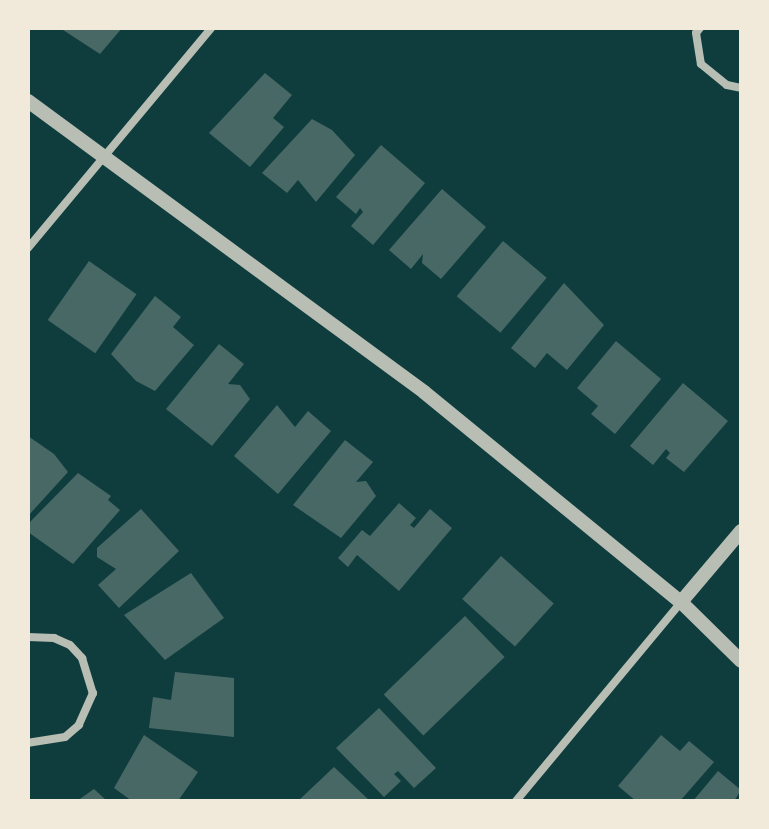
<!DOCTYPE html>
<style>
body{margin:0}
#map{position:relative;width:769px;height:829px;overflow:hidden;background:#0f3d3e;font-family:"Fira Sans Condensed",sans-serif}
div>[style]{position:absolute}
[style*='--x']{left:calc(var(--x)*1px);top:calc(var(--y)*1px);width:calc(var(--w)*1px);rotate:calc(var(--a)*1deg)}
.building>*{inset:0;background:#486865;transform-origin:0 0}
.minor>*{height:8px;margin:-4px;padding:0 4px;transform-origin:4px;border-radius:4px;background:#b8beb3}
.tertiary>*{height:14px;margin:-7px;padding:0 7px;transform-origin:7px;border-radius:7px;background:#b8beb3}
span{translate:-50% -50%;white-space:nowrap;text-align:center;line-height:1.15;-webkit-text-stroke:8px #f1e9da;paint-order:stroke}
.frame{position:absolute;inset:0;border:30px solid #f1e9da;pointer-events:none}
</style>
<div id="map">
<div class="building">
<i style="clip-path:polygon(60px 28px,122px 28px,100px 54px)"></i>
<i style="clip-path:polygon(265px 73px,292px 95px,273px 118px,284px 127px,250px 167px,209px 133px)"></i>
<i style="clip-path:polygon(312px 119px,332px 130px,355px 155px,316px 202px,298px 180px,287px 193px,262px 173px)"></i>
<i style="clip-path:polygon(381px 145px,425px 183px,373px 245px,351px 226px,363px 212px,360px 208px,356px 214px,336px 197px)"></i>
<i style="clip-path:polygon(442px 189px,486px 227px,441px 279px,422px 263px,423px 254px,411px 269px,389px 250px)"></i>
<i style="left:503px;top:241px;width:57px;height:72px;rotate:40deg"></i>
<i style="left:89px;top:261px;width:58px;height:72px;rotate:35deg"></i>
<i style="clip-path:polygon(564px 283px,604px 325px,567px 370px,547px 353px,535px 368px,511px 348px)"></i>
<i style="clip-path:polygon(155px 296px,181px 317px,173px 327px,194px 345px,155px 391px,136px 381px,111px 354px)"></i>
<i style="clip-path:polygon(616px 341px,661px 379px,615px 434px,591px 414px,598px 406px,577px 388px)"></i>
<i style="clip-path:polygon(219px 344px,244px 364px,228px 384px,240px 385px,250px 399px,212px 446px,166px 409px)"></i>
<i style="clip-path:polygon(683px 383px,728px 421px,684px 472px,666px 458px,670px 453px,666px 449px,653px 465px,630px 446px)"></i>
<i style="clip-path:polygon(277px 405px,295px 427px,308px 411px,331px 431px,278px 494px,234px 456px)"></i>
<i style="clip-path:polygon(28px 436px,54px 454px,68px 472px,28px 516px)"></i>
<i style="clip-path:polygon(345px 440px,373px 462px,356px 482px,366px 481px,376px 496px,341px 538px,293px 505px)"></i>
<i style="clip-path:polygon(78px 473px,111px 496px,108px 500px,120px 510px,73px 564px,28px 532px,28px 524px)"></i>
<i style="clip-path:polygon(399px 503px,416px 518px,410px 525px,414px 528px,430px 509px,452px 528px,399px 591px,357px 555px,348px 567px,338px 558px,362px 530px,370px 536px)"></i>
<i style="clip-path:polygon(141px 509px,179px 551px,119px 608px,98px 585px,116px 569px,97px 557px,97px 548px)"></i>
<i style="left:501px;top:556px;width:71px;height:58px;rotate:42deg"></i>
<i style="clip-path:polygon(191px 573px,224px 618px,165px 660px,124px 615px)"></i>
<i style="left:465px;top:616px;width:57px;height:113px;rotate:46deg"></i>
<i style="clip-path:polygon(175px 672px,234px 678px,234px 737px,149px 728px,153px 697px,171px 700px)"></i>
<i style="clip-path:polygon(379px 708px,436px 768px,414px 788px,398px 771px,394px 774px,401px 781px,384px 797px,336px 748px)"></i>
<i style="clip-path:polygon(144px 735px,198px 772px,178px 801px,132px 801px,114px 788px)"></i>
<i style="clip-path:polygon(661px 735px,680px 751px,689px 741px,714px 762px,680px 801px,636px 801px,618px 786px)"></i>
<i style="clip-path:polygon(334px 767px,370px 801px,298px 801px)"></i>
<i style="clip-path:polygon(718px 771px,741px 790px,734px 801px,693px 801px)"></i>
<i style="clip-path:polygon(94px 789px,107px 801px,77px 801px)"></i>
</div>
<div class="minor">
<i style="--x:700;--y:28;--w:6;--a:129"></i>
<i style="--x:696;--y:33;--w:31;--a:81"></i>
<i style="--x:701;--y:64;--w:33;--a:39"></i>
<i style="--x:727;--y:85;--w:14;--a:12"></i>
<i style="--x:28;--y:248;--w:286;--a:-50.2"></i>
<i style="--x:28;--y:637;--w:26;--a:2"></i>
<i style="--x:54;--y:638;--w:17;--a:24"></i>
<i style="--x:70;--y:645;--w:18;--a:47"></i>
<i style="--x:82;--y:658;--w:37;--a:73"></i>
<i style="--x:93;--y:693;--w:35;--a:114"></i>
<i style="--x:79;--y:725;--w:18;--a:139"></i>
<i style="--x:65;--y:737;--w:37;--a:171"></i>
<i style="--x:516;--y:801;--w:259;--a:-50.3"></i>
</div>
<div class="tertiary">
<i style="--x:28;--y:101;--w:491;--a:36.3"></i>
<i style="--x:424;--y:392;--w:332;--a:39.3"></i>
<i style="--x:681;--y:602;--w:84;--a:44.5"></i>
<i style="--x:681;--y:602;--w:93;--a:-49.8"></i>
</div>
<div class="frame"></div>
</div>
